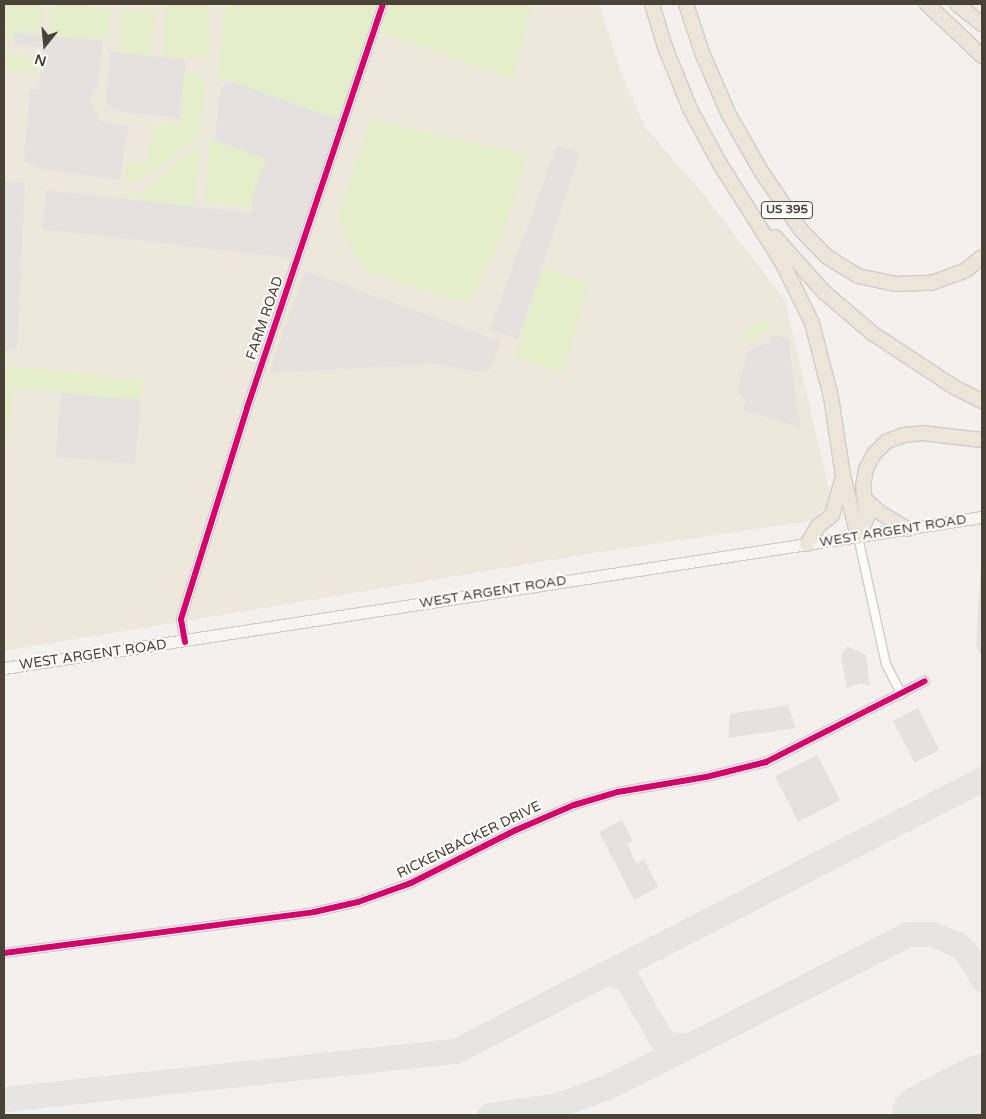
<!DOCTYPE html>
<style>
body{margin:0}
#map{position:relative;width:986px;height:1119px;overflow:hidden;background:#f3f0ed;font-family:"Varela Round",sans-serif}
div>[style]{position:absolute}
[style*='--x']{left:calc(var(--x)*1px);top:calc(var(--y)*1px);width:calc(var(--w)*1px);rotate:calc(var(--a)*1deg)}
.education>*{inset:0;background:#eee7dc}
.green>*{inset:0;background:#e4eecb;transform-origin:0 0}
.parking>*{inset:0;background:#e5e1de;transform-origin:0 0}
.taxiway>*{height:25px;margin:-12.5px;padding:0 12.5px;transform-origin:12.5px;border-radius:12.5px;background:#e6e5e3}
.runway>*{height:62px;margin:-31px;padding:0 31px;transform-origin:31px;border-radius:31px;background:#e6e5e3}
.roads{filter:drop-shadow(1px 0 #d0cdc9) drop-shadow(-1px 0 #d0cdc9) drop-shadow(0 1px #d0cdc9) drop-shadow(0 -1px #d0cdc9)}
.street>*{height:8px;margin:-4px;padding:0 4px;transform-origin:4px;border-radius:4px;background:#fdfdfc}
.secondary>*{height:11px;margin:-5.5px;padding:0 5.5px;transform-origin:5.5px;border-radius:5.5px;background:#f7f5f0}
.highway>*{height:14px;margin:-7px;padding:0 7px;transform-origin:7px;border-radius:7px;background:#ede5da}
.cycleway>*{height:6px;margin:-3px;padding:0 3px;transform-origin:3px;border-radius:3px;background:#d6006c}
span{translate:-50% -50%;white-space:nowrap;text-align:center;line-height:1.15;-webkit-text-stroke:4px #fff;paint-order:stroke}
.shield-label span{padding:1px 4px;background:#fff;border:1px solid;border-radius:4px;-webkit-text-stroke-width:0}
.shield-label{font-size:12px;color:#4b4237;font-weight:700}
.street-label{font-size:14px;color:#4b4237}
.frame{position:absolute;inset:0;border:5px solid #4b4237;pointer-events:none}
.north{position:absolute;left:20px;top:20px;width:50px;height:50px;-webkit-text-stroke:4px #fff;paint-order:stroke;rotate:197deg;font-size:14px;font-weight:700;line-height:20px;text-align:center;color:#4b4237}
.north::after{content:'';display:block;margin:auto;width:18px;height:22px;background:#4b4237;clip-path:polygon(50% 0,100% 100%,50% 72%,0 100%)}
</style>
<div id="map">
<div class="education">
<i style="clip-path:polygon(4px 4px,599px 4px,621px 73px,645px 127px,700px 190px,785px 300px,832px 502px,810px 521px,606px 551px,4px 651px)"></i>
</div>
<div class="green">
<i style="clip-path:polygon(4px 4px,44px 4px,42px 29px,4px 25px)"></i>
<i style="clip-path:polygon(51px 4px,112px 7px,109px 36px,92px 37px,92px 40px,48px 36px)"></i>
<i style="left:164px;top:4px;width:46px;height:53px"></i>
<i style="clip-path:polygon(226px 4px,380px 4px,342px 121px,218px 77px)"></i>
<i style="clip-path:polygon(390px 4px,533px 4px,512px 79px,380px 32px)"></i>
<i style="left:123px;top:8px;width:33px;height:44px;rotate:7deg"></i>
<i style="clip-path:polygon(4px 27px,41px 31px,41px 35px,15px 33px,13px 44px,4px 42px)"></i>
<i style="clip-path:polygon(4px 49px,25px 54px,40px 64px,36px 73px,4px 70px)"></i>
<i style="clip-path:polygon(185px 72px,196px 73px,206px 80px,200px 130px,195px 139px,163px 165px,135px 181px,125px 183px,126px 162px,147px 163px,152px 125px,180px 123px)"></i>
<i style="clip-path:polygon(370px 119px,527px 155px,501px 240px,469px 304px,369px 274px,350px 247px,338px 216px)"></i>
<i style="clip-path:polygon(210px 139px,266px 159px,252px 208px,204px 202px)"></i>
<i style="clip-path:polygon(193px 148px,198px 149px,199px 158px,194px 206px,113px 197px,141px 193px)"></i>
<i style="left:542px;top:269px;width:50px;height:93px;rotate:17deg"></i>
<i style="left:765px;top:319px;width:12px;height:27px;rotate:59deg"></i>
<i style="clip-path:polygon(4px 366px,64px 371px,144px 381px,141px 400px,14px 388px,8px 441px,4px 441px)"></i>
</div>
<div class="parking">
<i style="clip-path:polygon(15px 33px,103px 41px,99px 81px,89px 98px,100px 122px,128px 126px,120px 180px,41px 169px,24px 161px,30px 90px,39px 90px,43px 47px,13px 44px)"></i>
<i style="clip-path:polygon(110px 51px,186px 60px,180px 118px,120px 112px,108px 106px,106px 100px)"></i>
<i style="clip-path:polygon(230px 81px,342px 121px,299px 259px,42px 229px,46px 190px,252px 213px,253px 194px,266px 159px,215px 141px,221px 87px)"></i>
<i style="clip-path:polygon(557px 146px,580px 153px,518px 339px,490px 329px)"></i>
<i style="clip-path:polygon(4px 181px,25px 183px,17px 350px,4px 349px)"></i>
<i style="clip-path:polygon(305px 271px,500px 341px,490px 370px,480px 372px,434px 364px,269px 373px)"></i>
<i style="clip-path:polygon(773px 334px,791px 340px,789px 348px,800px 427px,743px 410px,746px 400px,737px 391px,749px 350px,770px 342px)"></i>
<i style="left:61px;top:393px;width:80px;height:64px;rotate:5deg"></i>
<i style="clip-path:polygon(982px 549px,982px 658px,976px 646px)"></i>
<i style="clip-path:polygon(847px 646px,866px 655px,870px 686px,861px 683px,847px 688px,841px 655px)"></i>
<i style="clip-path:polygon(788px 705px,796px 728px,728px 738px,730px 714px)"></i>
<i style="left:918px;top:708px;width:47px;height:28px;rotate:63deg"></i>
<i style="left:817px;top:755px;width:51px;height:47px;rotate:63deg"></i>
<i style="clip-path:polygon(622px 820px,633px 841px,627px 844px,636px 863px,644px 860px,658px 887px,634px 900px,599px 832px)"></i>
</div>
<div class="taxiway">
<i style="--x:606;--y:973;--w:22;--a:16"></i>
<i style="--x:627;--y:979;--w:69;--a:60.5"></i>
<i style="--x:661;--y:1039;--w:15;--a:28"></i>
<i style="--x:674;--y:1046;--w:14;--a:-4"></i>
<i style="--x:971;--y:1091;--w:23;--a:-61"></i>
<i style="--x:4;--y:1099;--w:454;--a:-6.1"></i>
<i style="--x:455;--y:1051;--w:593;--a:-27.3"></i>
<i style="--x:489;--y:1115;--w:70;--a:-8.2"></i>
<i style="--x:558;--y:1105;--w:54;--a:-20.4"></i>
<i style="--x:609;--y:1086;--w:336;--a:-26.9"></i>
<i style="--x:909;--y:934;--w:23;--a:0"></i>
<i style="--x:932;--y:934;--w:27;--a:22"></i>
<i style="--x:957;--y:944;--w:13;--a:42"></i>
<i style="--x:967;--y:953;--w:30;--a:60"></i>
</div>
<div class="runway">
<i style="--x:923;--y:1115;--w:66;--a:-27"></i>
</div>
<div class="roads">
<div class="street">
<i style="--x:858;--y:537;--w:130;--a:77.6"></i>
<i style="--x:886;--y:664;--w:34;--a:63"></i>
<i style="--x:185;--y:642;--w:23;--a:-100"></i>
<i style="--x:181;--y:619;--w:221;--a:-72.6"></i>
<i style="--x:247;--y:408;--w:426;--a:-71.4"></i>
<i style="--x:4;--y:953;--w:313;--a:-7.5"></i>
<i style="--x:314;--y:912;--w:45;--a:-12.8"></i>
<i style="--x:358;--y:902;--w:56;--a:-19.7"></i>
<i style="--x:411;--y:883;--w:118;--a:-26.8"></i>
<i style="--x:516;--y:830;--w:63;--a:-23.3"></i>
<i style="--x:574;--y:805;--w:46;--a:-16.5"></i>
<i style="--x:618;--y:792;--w:89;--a:-9.7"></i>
<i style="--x:706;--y:777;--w:62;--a:-14"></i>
<i style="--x:766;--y:762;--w:178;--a:-27"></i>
</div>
<div class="secondary">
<i style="--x:4;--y:668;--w:990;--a:-8.78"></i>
</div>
<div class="highway">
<i style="--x:652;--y:4;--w:45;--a:73.2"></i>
<i style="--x:665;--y:47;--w:67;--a:68"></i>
<i style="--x:690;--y:109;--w:63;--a:61.4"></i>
<i style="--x:720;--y:164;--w:118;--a:57.8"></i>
<i style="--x:783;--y:264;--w:66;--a:63.8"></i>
<i style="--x:812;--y:323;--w:76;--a:75.6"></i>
<i style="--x:831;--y:397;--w:79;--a:81.3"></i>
<i style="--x:843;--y:475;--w:64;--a:76.4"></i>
<i style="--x:686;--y:4;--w:54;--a:71.6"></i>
<i style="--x:703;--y:55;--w:65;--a:66.6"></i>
<i style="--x:729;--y:115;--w:64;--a:60.3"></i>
<i style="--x:761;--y:171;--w:71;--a:55.9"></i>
<i style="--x:801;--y:230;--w:36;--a:46"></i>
<i style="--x:826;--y:256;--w:38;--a:32"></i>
<i style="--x:858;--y:276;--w:38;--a:12"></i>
<i style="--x:895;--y:284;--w:36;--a:-2"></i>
<i style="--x:931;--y:283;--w:37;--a:-20"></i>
<i style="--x:966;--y:270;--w:21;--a:-39"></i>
<i style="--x:927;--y:4;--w:76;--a:43.4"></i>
<i style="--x:957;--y:4;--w:32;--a:39"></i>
<i style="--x:775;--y:237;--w:74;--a:48.3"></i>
<i style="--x:824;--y:292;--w:63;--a:40.5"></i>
<i style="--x:872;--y:333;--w:98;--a:33.4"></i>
<i style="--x:954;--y:387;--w:31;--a:27"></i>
<i style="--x:865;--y:499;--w:19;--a:43"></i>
<i style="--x:879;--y:512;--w:33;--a:31"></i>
<i style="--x:858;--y:537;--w:21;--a:-65"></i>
<i style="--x:867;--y:518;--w:32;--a:-97"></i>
<i style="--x:863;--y:486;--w:17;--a:-80"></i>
<i style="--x:866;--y:469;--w:17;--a:-62"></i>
<i style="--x:874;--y:454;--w:18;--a:-45"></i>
<i style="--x:887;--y:441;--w:18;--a:-19"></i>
<i style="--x:904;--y:435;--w:18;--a:-6"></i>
<i style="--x:922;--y:433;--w:60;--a:6.7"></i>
<i style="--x:807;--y:544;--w:21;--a:-59"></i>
<i style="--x:818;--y:526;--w:18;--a:-38"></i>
<i style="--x:832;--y:515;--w:41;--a:-74.2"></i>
</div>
</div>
<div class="cycleway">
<i style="--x:185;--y:642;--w:23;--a:-100"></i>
<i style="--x:181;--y:619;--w:221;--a:-72.6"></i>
<i style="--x:247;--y:408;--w:426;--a:-71.4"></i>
<i style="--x:4;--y:953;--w:313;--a:-7.5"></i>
<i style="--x:314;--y:912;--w:45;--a:-12.8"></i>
<i style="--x:358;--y:902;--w:56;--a:-19.7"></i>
<i style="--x:411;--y:883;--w:118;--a:-26.8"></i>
<i style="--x:516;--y:830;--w:63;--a:-23.3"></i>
<i style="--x:574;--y:805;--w:46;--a:-16.5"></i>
<i style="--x:618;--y:792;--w:89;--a:-9.7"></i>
<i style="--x:706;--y:777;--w:62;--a:-14"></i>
<i style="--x:766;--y:762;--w:178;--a:-27"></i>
</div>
<div class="shield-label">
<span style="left:787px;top:210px">US 395</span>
</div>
<div class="street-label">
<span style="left:265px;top:318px;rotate:-71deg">FARM ROAD</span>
<span style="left:893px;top:531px;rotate:-9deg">WEST ARGENT ROAD</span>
<span style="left:493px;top:592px;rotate:-9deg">WEST ARGENT ROAD</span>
<span style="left:93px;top:655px;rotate:-8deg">WEST ARGENT ROAD</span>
<span style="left:469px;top:840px;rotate:-26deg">RICKENBACKER DRIVE</span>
</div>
<div class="frame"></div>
<div class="north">N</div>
</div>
